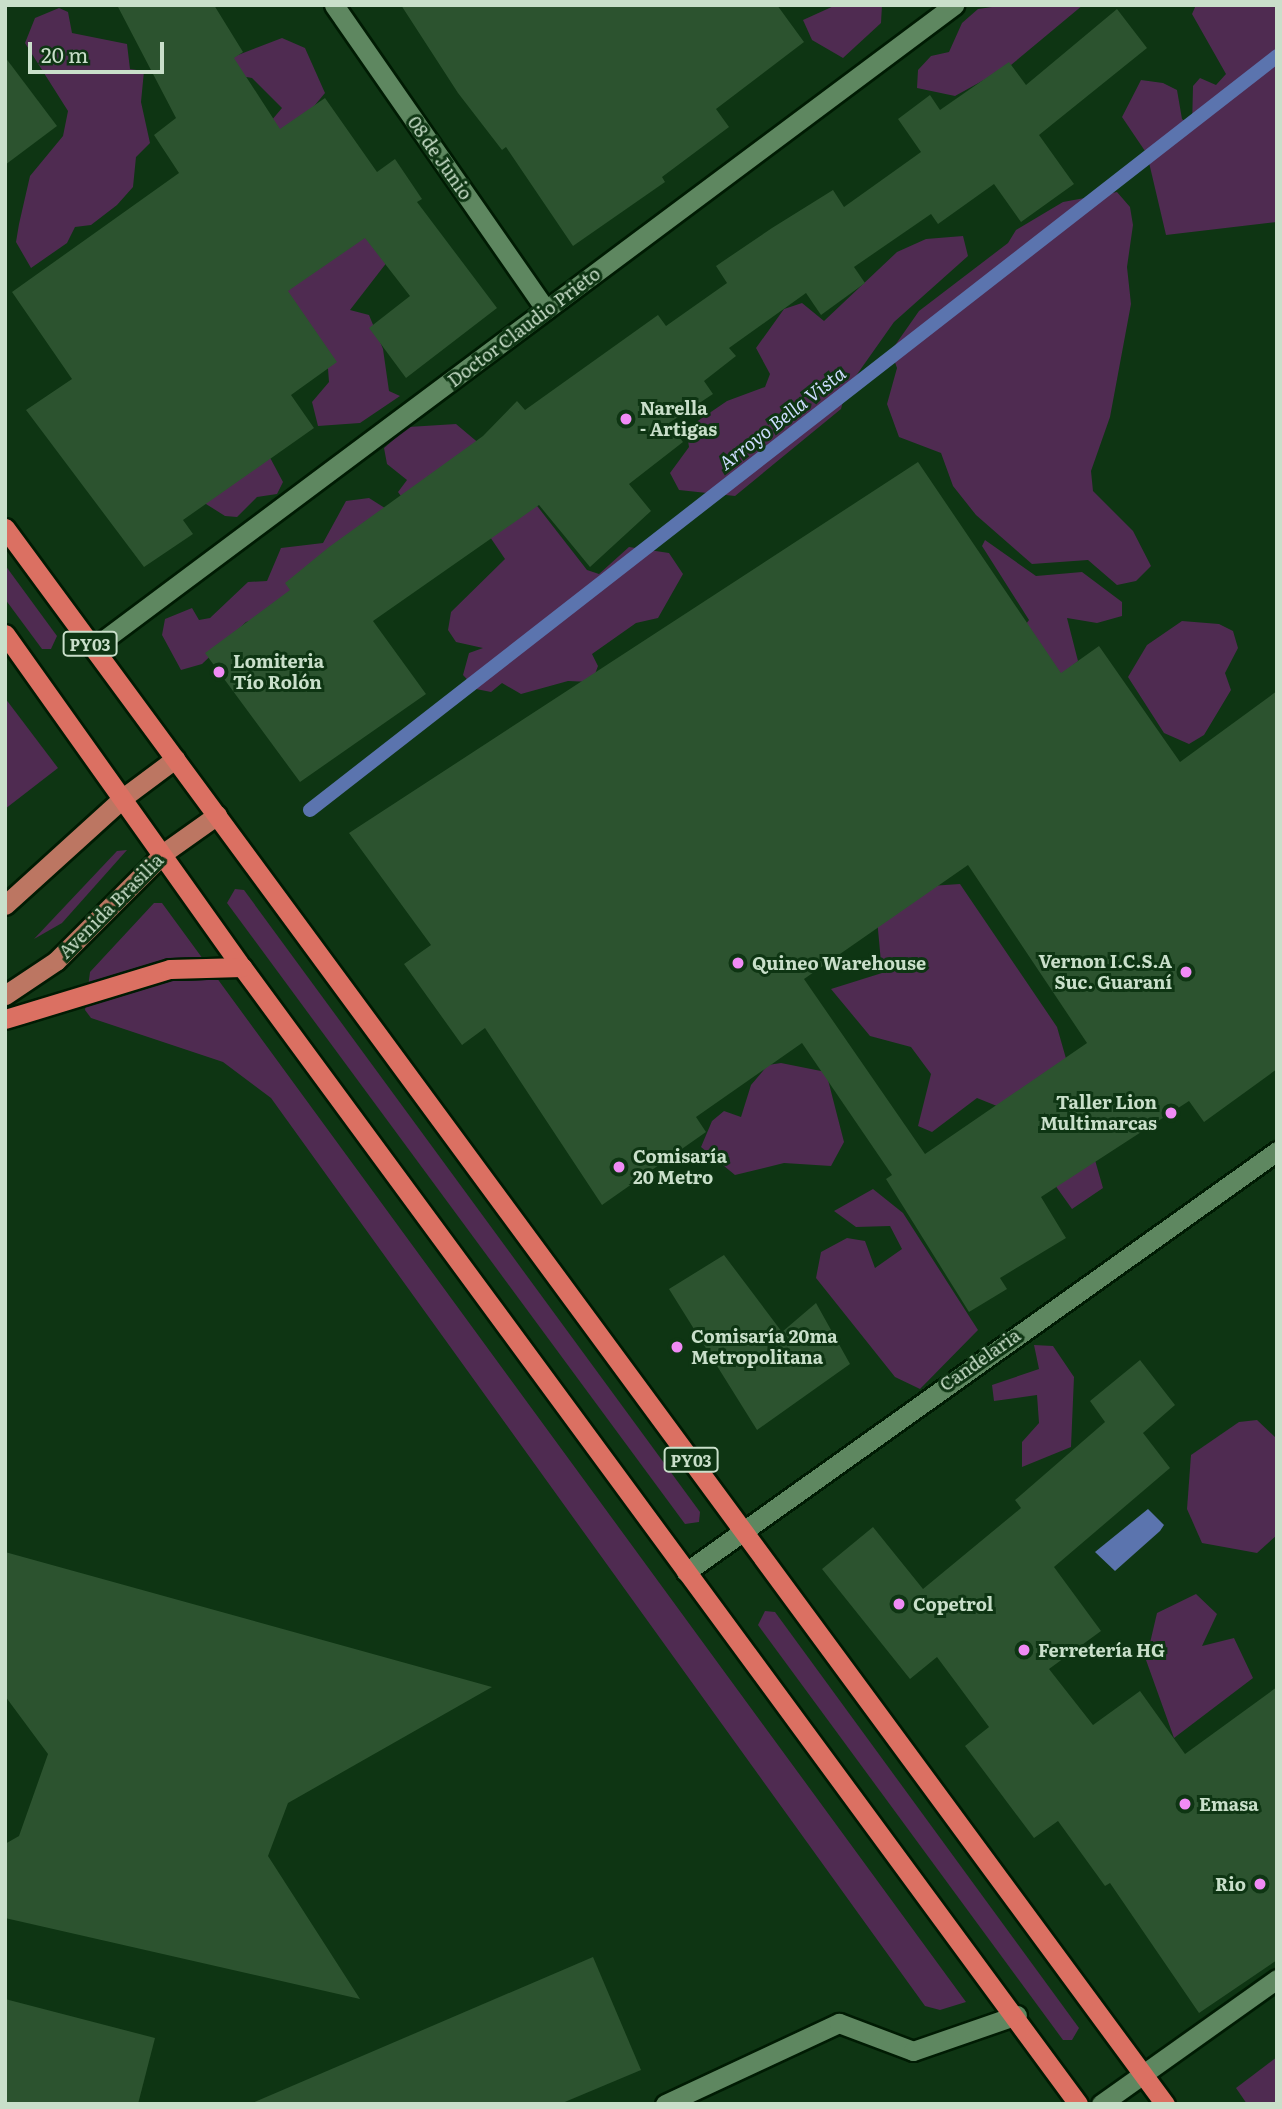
<!DOCTYPE html>
<meta charset="utf-8">
<style>
body{margin:0}
#map{position:relative;width:1282px;height:2109px;overflow:hidden;background:#0e3513;font-family:Literata,serif}
div>[style]{position:absolute}
[style*='--x']{left:calc(var(--x)*1px);top:calc(var(--y)*1px);width:calc(var(--w)*1px);rotate:calc(var(--a)*1deg)}
.green>*{inset:0;background:#4f2b51}
.water>*{inset:0;background:#5b74ae}
.stream>*{height:14px;margin:-7px;padding:0 7px;transform-origin:7px;border-radius:7px;background:#5b74ae}
.building>*{inset:0;background:#2c532f}
.roads{filter:drop-shadow(2px 0 #001b03) drop-shadow(-2px 0 #001b03) drop-shadow(0 2px #001b03) drop-shadow(0 -2px #001b03)}
.minor>*{height:19px;margin:-9.5px;padding:0 9.5px;transform-origin:9.5px;border-radius:9.5px;background:#5e8760}
.primary>*{height:19px;margin:-9.5px;padding:0 9.5px;transform-origin:9.5px;border-radius:9.5px;background:#bc7662}
.trunk>*{height:19px;margin:-9.5px;padding:0 9.5px;transform-origin:9.5px;border-radius:9.5px;background:#db7062}
.dots>*{width:19px;height:19px;translate:-50% -50%;box-sizing:border-box;border:4px solid #0e3513;border-radius:50%}
span{translate:-50% -50%;white-space:nowrap;text-align:center;line-height:1.15;-webkit-text-stroke:6px #0e3513;paint-order:stroke}
.shield-label span{padding:2px 5px;background:#0e3513;border:2px solid;border-radius:5px;-webkit-text-stroke-width:0}
.shield-label{font-size:16px;color:#c9dfca;font-weight:700}
.street-label{font-size:18px;color:#c9dfca}
.poi-label{font-size:18px;color:#c9dfca;font-weight:700}
.left{translate:0 -50%;text-align:left}
.right{translate:-100% -50%;text-align:right}
.water-label{font-size:19px;color:#cddcfe;font-style:italic}
.frame{position:absolute;inset:0;border:7px solid #c9dfca;pointer-events:none}
.scale{position:absolute;left:28px;top:42px;width:136px;height:32px;box-sizing:border-box;border:4px solid #c9dfca;border-top:0;padding-left:9px;font-size:21px;line-height:24px;white-space:nowrap;color:#c9dfca;-webkit-text-stroke:5px #0e3513;paint-order:stroke}
</style>
<div id="map">
<div class="green">
<i style="clip-path:polygon(836px 5px,882px 5px,881px 23px,843px 58px,812px 40px,803px 20px)"></i>
<i style="clip-path:polygon(1006px 5px,1083px 5px,1011px 65px,955px 96px,917px 88px,918px 70px,931px 56px,949px 52px,962px 23px,978px 9px)"></i>
<i style="clip-path:polygon(1196px 5px,1277px 5px,1277px 222px,1166px 235px,1147px 154px,1122px 117px,1141px 80px,1163px 83px,1177px 90px,1182px 119px,1192px 127px,1193px 86px,1200px 78px,1216px 85px,1226px 74px,1192px 14px)"></i>
<i style="clip-path:polygon(59px 8px,68px 12px,72px 33px,127px 44px,130px 69px,144px 71px,141px 102px,150px 143px,136px 157px,133px 187px,117px 205px,91px 225px,75px 227px,67px 243px,31px 268px,16px 242px,19px 224px,30px 176px,63px 136px,68px 111px,25px 43px,35px 18px)"></i>
<i style="clip-path:polygon(282px 38px,305px 48px,325px 93px,305px 117px,274px 135px,266px 127px,282px 108px,252px 78px,202px 69px)"></i>
<i style="clip-path:polygon(1117px 192px,1130px 207px,1133px 225px,1127px 267px,1131px 304px,1110px 417px,1091px 471px,1093px 491px,1133px 531px,1151px 566px,1136px 581px,1117px 585px,1088px 560px,1032px 564px,976px 515px,953px 486px,941px 453px,899px 437px,887px 404px,897px 368px,891px 351px,919px 311px,1008px 243px,1016px 230px,1063px 202px)"></i>
<i style="clip-path:polygon(365px 224px,391px 257px,350px 310px,369px 315px,383px 349px,389px 391px,400px 396px,360px 423px,318px 426px,312px 402px,329px 382px,328px 369px,277px 272px)"></i>
<i style="clip-path:polygon(963px 236px,968px 256px,894px 322px,846px 390px,841px 409px,735px 496px,679px 490px,670px 473px,689px 447px,686px 429px,727px 401px,765px 387px,770px 374px,756px 348px,784px 309px,802px 303px,824px 321px,897px 252px,926px 239px)"></i>
<i style="clip-path:polygon(456px 424px,506px 466px,587px 570px,599px 574px,629px 547px,669px 553px,683px 574px,658px 618px,636px 623px,592px 654px,598px 666px,592px 682px,568px 681px,521px 694px,502px 683px,491px 692px,476px 689px,463px 675px,469px 653px,483px 648px,456px 642px,448px 630px,451px 612px,505px 559px,450px 478px,409px 507px,398px 492px,407px 480px,387px 464px,384px 448px,408px 427px)"></i>
<i style="clip-path:polygon(258px 435px,283px 482px,277px 494px,257px 497px,237px 517px,225px 516px,206px 504px,203px 475px)"></i>
<i style="clip-path:polygon(369px 498px,388px 510px,264px 617px,246px 622px,202px 664px,181px 670px,162px 635px,165px 619px,192px 608px,199px 620px,210px 618px,248px 582px,267px 581px,281px 548px,323px 543px,346px 501px)"></i>
<i style="clip-path:polygon(985px 540px,1036px 576px,1082px 572px,1122px 602px,1122px 616px,1097px 623px,1067px 618px,1078px 661px,1050px 684px,1017px 636px,1029px 620px,982px 546px)"></i>
<i style="clip-path:polygon(5px 565px,57px 636px,51px 649px,42px 649px,5px 599px)"></i>
<i style="clip-path:polygon(1182px 621px,1219px 624px,1233px 631px,1238px 648px,1225px 673px,1231px 690px,1204px 735px,1189px 744px,1164px 733px,1128px 677px,1147px 645px)"></i>
<i style="clip-path:polygon(5px 698px,58px 768px,5px 809px)"></i>
<i style="clip-path:polygon(127px 850px,62px 923px,34px 939px,117px 851px)"></i>
<i style="clip-path:polygon(960px 884px,1057px 1027px,1103px 1188px,1072px 1209px,1040px 1164px,1019px 1115px,977px 1098px,932px 1132px,918px 1126px,931px 1074px,911px 1047px,870px 1036px,831px 989px,882px 973px,876px 908px,900px 888px)"></i>
<i style="clip-path:polygon(235px 889px,244px 890px,700px 1512px,699px 1522px,685px 1524px,227px 903px)"></i>
<i style="clip-path:polygon(154px 903px,162px 903px,966px 2002px,940px 2010px,925px 2006px,271px 1098px,223px 1062px,91px 1018px,85px 1010px,90px 972px)"></i>
<i style="clip-path:polygon(781px 1063px,826px 1072px,844px 1142px,831px 1166px,784px 1163px,735px 1175px,701px 1147px,712px 1121px,724px 1111px,741px 1117px,751px 1085px,768px 1065px)"></i>
<i style="clip-path:polygon(873px 1189px,903px 1213px,978px 1330px,920px 1389px,895px 1377px,816px 1278px,821px 1252px,847px 1238px,865px 1241px,875px 1268px,902px 1249px,890px 1226px,856px 1227px,834px 1211px)"></i>
<i style="clip-path:polygon(1034px 1345px,1053px 1346px,1074px 1377px,1071px 1447px,1022px 1467px,1022px 1442px,1039px 1423px,1037px 1395px,994px 1401px,992px 1385px,1039px 1369px)"></i>
<i style="clip-path:polygon(1257px 1420px,1277px 1439px,1277px 1535px,1257px 1553px,1202px 1543px,1187px 1509px,1191px 1455px,1239px 1422px)"></i>
<i style="clip-path:polygon(1196px 1594px,1217px 1614px,1202px 1646px,1234px 1638px,1253px 1678px,1174px 1738px,1146px 1660px,1157px 1613px)"></i>
<i style="clip-path:polygon(765px 1611px,775px 1612px,1079px 2028px,1072px 2040px,1063px 2040px,758px 1625px)"></i>
<i style="clip-path:polygon(1277px 2057px,1277px 2104px,1247px 2104px,1236px 2088px)"></i>
</div>
<div class="water">
<i style="clip-path:polygon(1148px 1509px,1164px 1525px,1160px 1531px,1115px 1571px,1095px 1552px)"></i>
</div>
<div class="stream">
<i style="--x:310;--y:810;--w:1226;--a:-37.94"></i>
</div>
<div class="building">
<i style="clip-path:polygon(117px 5px,214px 5px,243px 52px,234px 58px,280px 129px,325px 98px,377px 172px,395px 159px,422px 199px,417px 202px,497px 308px,406px 378px,369px 328px,410px 296px,365px 238px,288px 291px,337px 362px,291px 395px,314px 428px,183px 520px,193px 534px,144px 567px,26px 410px,72px 379px,12px 292px,179px 173px,154px 135px,176px 118px)"></i>
<i style="clip-path:polygon(401px 5px,777px 5px,804px 42px,716px 109px,729px 127px,662px 177px,665px 182px,573px 246px,506px 147px,502px 150px,458px 93px)"></i>
<i style="clip-path:polygon(1117px 9px,1147px 48px,1039px 135px,1074px 184px,1021px 222px,994px 184px,938px 224px,931px 214px,854px 267px,865px 283px,821px 315px,806px 293px,729px 348px,736px 356px,704px 381px,713px 394px,669px 423px,683px 442px,629px 484px,651px 511px,590px 567px,539px 505px,373px 621px,426px 694px,300px 782px,205px 653px,290px 590px,285px 583px,329px 547px,483px 436px,517px 401px,525px 410px,658px 315px,666px 326px,727px 283px,716px 266px,772px 228px,833px 190px,844px 207px,921px 152px,898px 119px,930px 95px,940px 110px,1009px 62px,1026px 85px)"></i>
<i style="clip-path:polygon(5px 57px,57px 126px,5px 165px)"></i>
<i style="clip-path:polygon(evenodd,918px 462px,1061px 673px,1099px 646px,1180px 762px,1277px 691px,1277px 1069px,1204px 1122px,1189px 1101px,1041px 1197px,1066px 1238px,1000px 1278px,1007px 1289px,969px 1312px,886px 1179px,892px 1175px,802px 1043px,696px 1117px,706px 1132px,602px 1205px,485px 1028px,462px 1045px,404px 964px,431px 945px,349px 833px,918px 462px,968px 865px,1087px 1043px,925px 1154px,804px 979px,968px 865px)"></i>
<i style="clip-path:polygon(724px 1255px,782px 1332px,816px 1303px,850px 1364px,757px 1430px,669px 1289px)"></i>
<i style="clip-path:polygon(1140px 1360px,1175px 1405px,1143px 1433px,1170px 1468px,1054px 1567px,1101px 1631px,1049px 1669px,1093px 1725px,1140px 1691px,1185px 1754px,1277px 1687px,1277px 1960px,1199px 2013px,1110px 1883px,1105px 1886px,1058px 1821px,1034px 1838px,965px 1746px,989px 1727px,937px 1657px,910px 1679px,822px 1569px,873px 1527px,923px 1589px,1021px 1508px,1015px 1500px,1105px 1422px,1090px 1401px)"></i>
<i style="clip-path:polygon(5px 1552px,492px 1687px,288px 1803px,268px 1856px,360px 1999px,5px 1918px,5px 1844px,19px 1836px,48px 1754px,5px 1696px)"></i>
<i style="clip-path:polygon(593px 1957px,641px 2070px,560px 2104px,250px 2104px)"></i>
<i style="clip-path:polygon(5px 1999px,155px 2038px,138px 2104px,5px 2104px)"></i>
</div>
<div class="roads">
<div class="minor">
<i style="--x:334;--y:5;--w:371;--a:55.2"></i>
<i style="--x:93;--y:648;--w:1075;--a:-36.75"></i>
<i style="--x:686;--y:1572;--w:726;--a:-35.46"></i>
<i style="--x:665;--y:2104;--w:192;--a:-25"></i>
<i style="--x:839;--y:2023;--w:79;--a:20.7"></i>
<i style="--x:913;--y:2051;--w:110;--a:-19.1"></i>
<i style="--x:1101;--y:2104;--w:216;--a:-35.4"></i>
</div>
<div class="primary">
<i style="--x:5;--y:905;--w:161;--a:-42.2"></i>
<i style="--x:124;--y:797;--w:64;--a:-36.7"></i>
<i style="--x:5;--y:995;--w:61;--a:-33.7"></i>
<i style="--x:56;--y:961;--w:154;--a:-45"></i>
<i style="--x:165;--y:852;--w:64;--a:-35.4"></i>
</div>
<div class="trunk">
<i style="--x:5;--y:528;--w:1957;--a:53.65"></i>
<i style="--x:5;--y:634;--w:409;--a:54.6"></i>
<i style="--x:242;--y:967;--w:1411;--a:53.67"></i>
<i style="--x:5;--y:1019;--w:172;--a:-16.9"></i>
<i style="--x:170;--y:969;--w:72;--a:-1.6"></i>
</div>
</div>
<div class="dots">
<i style="left:626px;top:419px;background:#f08bf5"></i>
<i style="left:219px;top:672px;background:#f08bf5"></i>
<i style="left:738px;top:963px;background:#f08bf5"></i>
<i style="left:1186px;top:972px;background:#f08bf5"></i>
<i style="left:1171px;top:1113px;background:#f08bf5"></i>
<i style="left:619px;top:1167px;background:#f08bf5"></i>
<i style="left:677px;top:1347px;background:#f08bf5"></i>
<i style="left:899px;top:1604px;background:#f08bf5"></i>
<i style="left:1024px;top:1650px;background:#f08bf5"></i>
<i style="left:1185px;top:1804px;background:#f08bf5"></i>
<i style="left:1260px;top:1884px;background:#f08bf5"></i>
</div>
<div class="shield-label">
<span style="left:90px;top:644px">PY03</span>
<span style="left:691px;top:1460px">PY03</span>
</div>
<div class="street-label">
<span style="left:440px;top:158px;rotate:55deg">08 de Junio</span>
<span style="left:524px;top:327px;rotate:-37deg">Doctor Claudio Prieto</span>
<span style="left:111px;top:906px;rotate:-45deg">Avenida Brasilia</span>
<span style="left:980px;top:1360px;rotate:-35deg">Candelaria</span>
</div>
<div class="poi-label">
<span class="left" style="left:640px;top:419px">Narella<br>- Artigas</span>
<span class="left" style="left:233px;top:672px">Lomiteria<br>Tío Rolón</span>
<span class="right" style="left:1172px;top:972px">Vernon I.C.S.A<br>Suc. Guaraní</span>
<span class="left" style="left:752px;top:963px">Quineo Warehouse</span>
<span class="right" style="left:1157px;top:1113px">Taller Lion<br>Multimarcas</span>
<span class="left" style="left:633px;top:1167px">Comisaría<br>20 Metro</span>
<span class="left" style="left:691px;top:1347px">Comisaría 20ma<br>Metropolitana</span>
<span class="left" style="left:913px;top:1604px">Copetrol</span>
<span class="left" style="left:1038px;top:1650px">Ferretería HG</span>
<span class="left" style="left:1199px;top:1804px">Emasa</span>
<span class="right" style="left:1246px;top:1884px">Rio</span>
</div>
<div class="water-label">
<span style="left:782px;top:418px;rotate:-38deg">Arroyo Bella Vista</span>
</div>
<div class="frame"></div>
<div class="scale">20 m</div>
</div>
